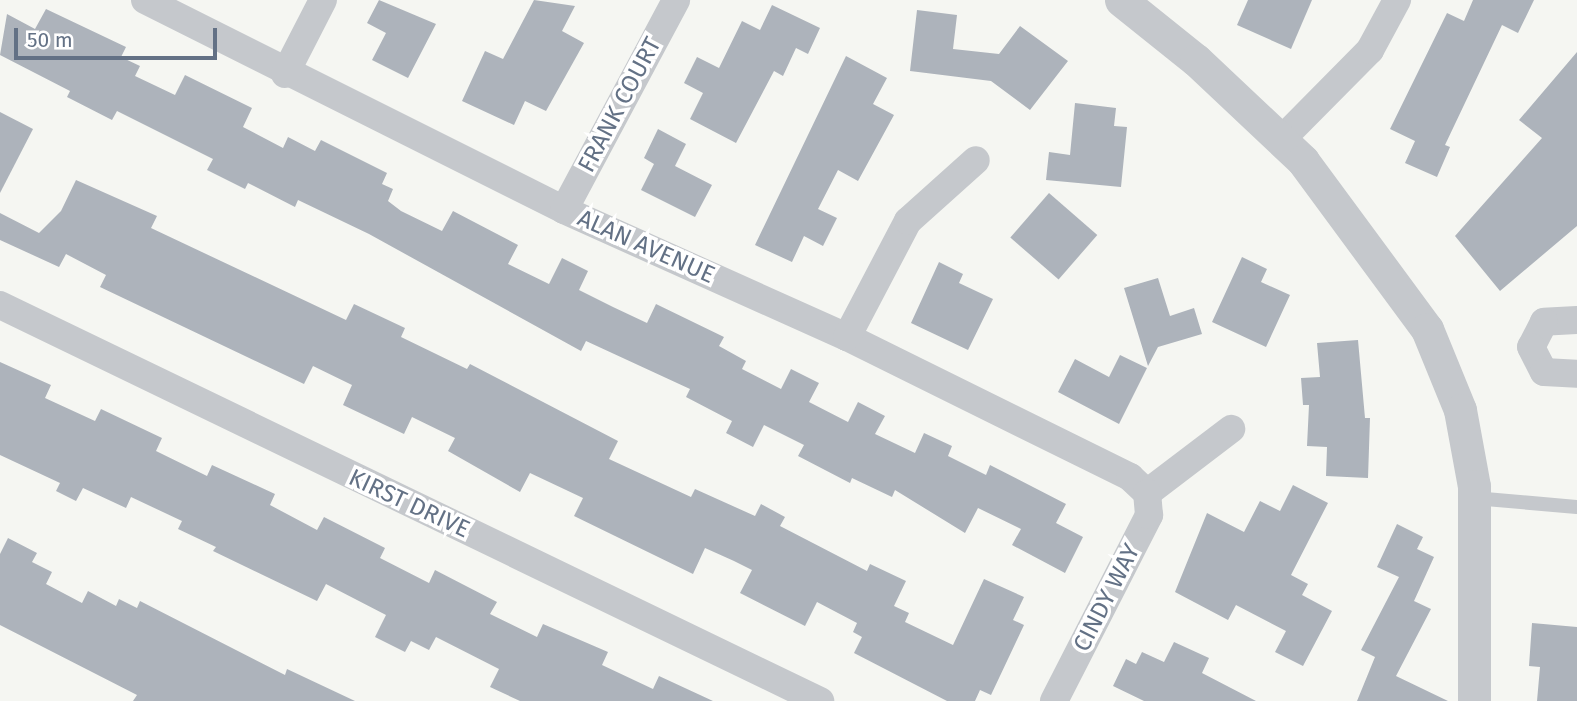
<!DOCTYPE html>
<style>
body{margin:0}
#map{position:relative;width:1577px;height:701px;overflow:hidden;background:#f5f6f2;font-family:"Fira Sans",sans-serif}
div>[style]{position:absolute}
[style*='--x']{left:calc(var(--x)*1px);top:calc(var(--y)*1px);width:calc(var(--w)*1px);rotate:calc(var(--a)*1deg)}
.building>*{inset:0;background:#adb3bb;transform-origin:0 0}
.service>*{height:14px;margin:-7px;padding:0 7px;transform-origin:7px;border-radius:7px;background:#c5c8cc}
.minor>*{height:28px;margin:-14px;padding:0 14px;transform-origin:14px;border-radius:14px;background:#c5c8cc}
.tertiary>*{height:33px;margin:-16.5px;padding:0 16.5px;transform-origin:16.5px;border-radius:16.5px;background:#c5c8cc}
span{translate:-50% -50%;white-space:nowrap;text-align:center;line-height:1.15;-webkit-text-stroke:7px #fff;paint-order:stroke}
.street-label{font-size:24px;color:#637185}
.scale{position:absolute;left:14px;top:28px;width:203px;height:32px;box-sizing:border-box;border:4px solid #637185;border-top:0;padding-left:9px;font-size:21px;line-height:24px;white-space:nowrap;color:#637185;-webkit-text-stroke:5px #fff;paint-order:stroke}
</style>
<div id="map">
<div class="building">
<i style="clip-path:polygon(379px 0,436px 24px,408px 78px,372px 60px,386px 33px,367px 23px)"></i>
<i style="clip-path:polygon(534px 0,575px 6px,562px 31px,584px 43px,546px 111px,525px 101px,514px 125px,462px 101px,485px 51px,503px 59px)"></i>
<i style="clip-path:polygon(1248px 0,1312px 0,1291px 49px,1237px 25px)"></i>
<i style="clip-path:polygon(1473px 0,1534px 0,1518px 33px,1502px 25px,1445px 145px,1450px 147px,1437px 177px,1405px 163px,1415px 141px,1390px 129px,1447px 13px,1464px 21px)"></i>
<i style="clip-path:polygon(772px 5px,820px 28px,808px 54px,796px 48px,783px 76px,774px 71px,736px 143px,690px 119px,703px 93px,684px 83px,697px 57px,719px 68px,742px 21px,760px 30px)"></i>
<i style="clip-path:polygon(46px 9px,126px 47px,121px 57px,140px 66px,135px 76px,175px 95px,185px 75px,252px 108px,243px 127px,283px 148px,288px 137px,315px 151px,321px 140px,387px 173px,382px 184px,393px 189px,388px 201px,401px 211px,442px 231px,453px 211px,518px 245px,508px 264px,549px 284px,562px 258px,588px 271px,579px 290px,613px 307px,647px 323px,656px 304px,724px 337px,719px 346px,746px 361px,742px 369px,781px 389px,791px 369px,819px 383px,809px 402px,848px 422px,858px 402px,885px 416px,875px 434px,915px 453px,924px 433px,952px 446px,948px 456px,986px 475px,990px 465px,1066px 504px,1056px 523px,1083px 537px,1065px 573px,1012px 545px,1021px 529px,978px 508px,965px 533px,895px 490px,892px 497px,852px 478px,850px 483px,798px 456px,804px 445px,764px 425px,753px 447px,726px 433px,732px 421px,686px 397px,690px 389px,586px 341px,581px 351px,369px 234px,298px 200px,295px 207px,248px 183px,245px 189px,207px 170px,213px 159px,117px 111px,112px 120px,67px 97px,70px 91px,0 55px,7px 14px,35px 29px)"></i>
<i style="clip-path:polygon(917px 10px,957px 15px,953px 49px,999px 54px,1020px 26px,1068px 61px,1030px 110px,991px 81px,910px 71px)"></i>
<i style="clip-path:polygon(1577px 52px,1577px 226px,1500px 291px,1455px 236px,1542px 138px,1519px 120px)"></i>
<i style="clip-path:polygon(846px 56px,887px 78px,873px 104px,894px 115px,858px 181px,838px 170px,818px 209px,837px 218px,823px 246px,804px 236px,792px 262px,755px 245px)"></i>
<i style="clip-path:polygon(1075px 103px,1116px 108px,1114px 126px,1127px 127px,1121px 187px,1046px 180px,1049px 152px,1070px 155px)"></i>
<i style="clip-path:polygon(0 112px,33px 129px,0 193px)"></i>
<i style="clip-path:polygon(658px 129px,686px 144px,675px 166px,712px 185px,695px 217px,641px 190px,654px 164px,644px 158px)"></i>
<i style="clip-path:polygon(76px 180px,157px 216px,151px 228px,346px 320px,354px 304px,405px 328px,401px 337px,467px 369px,470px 364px,618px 441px,609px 459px,691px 497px,695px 489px,755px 516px,761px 504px,785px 517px,780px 526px,867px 571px,870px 564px,906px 581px,894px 606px,909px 613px,905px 622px,953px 645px,984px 579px,1024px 597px,1013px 620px,1024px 625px,991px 695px,980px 690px,975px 701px,947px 701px,854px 653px,862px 637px,853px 632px,857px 623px,817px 602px,805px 626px,740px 593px,752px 570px,734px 561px,705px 548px,693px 574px,574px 516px,583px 498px,530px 473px,520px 492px,448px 451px,455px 438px,412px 417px,404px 434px,343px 405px,352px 385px,313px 366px,304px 384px,100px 287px,106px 275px,66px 254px,59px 267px,0 240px,0 213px,39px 233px,61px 211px)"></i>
<i style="left:1049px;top:193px;width:64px;height:59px;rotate:41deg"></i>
<i style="clip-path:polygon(1242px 257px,1267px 269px,1261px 282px,1290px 295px,1266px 347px,1212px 322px)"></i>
<i style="clip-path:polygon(939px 262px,963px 274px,959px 283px,993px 299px,968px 350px,911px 323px)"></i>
<i style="clip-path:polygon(1158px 278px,1170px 316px,1194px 308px,1202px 334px,1158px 347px,1148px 366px,1124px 288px)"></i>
<i style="clip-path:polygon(1358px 340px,1365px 418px,1370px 418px,1368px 478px,1326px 476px,1327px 447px,1307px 446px,1309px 405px,1303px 405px,1301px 378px,1320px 377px,1317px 343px)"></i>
<i style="clip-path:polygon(1120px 355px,1147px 368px,1119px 424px,1058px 392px,1075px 359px,1109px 377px)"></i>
<i style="clip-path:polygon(0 362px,51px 385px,45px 398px,95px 421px,101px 409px,162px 438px,156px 451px,207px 476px,212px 465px,275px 494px,270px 505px,317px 530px,324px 517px,385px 548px,380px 558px,429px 583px,435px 570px,497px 602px,490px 614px,537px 637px,543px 624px,608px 652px,602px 665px,653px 689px,659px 676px,713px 701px,520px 701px,490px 687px,499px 669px,436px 637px,429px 650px,411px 641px,405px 652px,375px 637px,386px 615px,326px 584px,317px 601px,213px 551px,216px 547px,178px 529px,182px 521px,131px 497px,126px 508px,83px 488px,76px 501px,56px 491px,60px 483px,0 455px)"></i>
<i style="clip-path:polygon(1293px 485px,1328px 503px,1291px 575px,1308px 584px,1302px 595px,1332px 611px,1303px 666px,1275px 652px,1286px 631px,1236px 605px,1228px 620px,1175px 592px,1207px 513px,1244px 532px,1260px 501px,1280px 511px)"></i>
<i style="clip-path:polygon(1397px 524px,1423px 537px,1417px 549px,1434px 557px,1414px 601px,1431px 609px,1396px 676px,1448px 701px,1357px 701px,1375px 657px,1361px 650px,1399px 577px,1377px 567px)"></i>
<i style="clip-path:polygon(8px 538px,37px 553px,32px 562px,52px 572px,46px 584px,82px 603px,88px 591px,116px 606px,119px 599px,137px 608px,140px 601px,285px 675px,287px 669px,355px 701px,133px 701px,137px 695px,0 625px,0 554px)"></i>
<i style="clip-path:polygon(1532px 623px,1577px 627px,1577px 701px,1537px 701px,1540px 667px,1529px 666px)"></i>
<i style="clip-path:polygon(1174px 642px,1209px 658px,1202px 673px,1256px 701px,1144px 701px,1113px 686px,1126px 659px,1136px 664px,1142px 652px,1164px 662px)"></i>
</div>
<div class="service">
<i style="--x:1474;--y:498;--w:103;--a:5"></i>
</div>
<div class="minor">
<i style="--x:145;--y:0;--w:469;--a:26.6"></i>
<i style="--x:564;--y:210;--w:310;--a:24.2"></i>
<i style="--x:847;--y:337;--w:316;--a:26.3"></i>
<i style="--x:1130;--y:477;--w:23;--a:43"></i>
<i style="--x:285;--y:74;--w:83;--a:-62.8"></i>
<i style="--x:1282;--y:139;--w:125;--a:-45.3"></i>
<i style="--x:1370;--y:50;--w:57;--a:-61.6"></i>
<i style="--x:564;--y:210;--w:238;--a:-61.9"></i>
<i style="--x:0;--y:305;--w:911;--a:25.78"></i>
<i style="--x:1577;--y:320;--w:33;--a:177"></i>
<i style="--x:1544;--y:322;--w:28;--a:117"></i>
<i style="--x:1531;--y:347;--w:28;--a:63"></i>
<i style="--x:1544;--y:372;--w:33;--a:3"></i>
<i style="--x:847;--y:337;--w:131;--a:-62.3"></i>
<i style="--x:908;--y:221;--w:91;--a:-41.9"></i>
<i style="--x:1147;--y:493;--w:106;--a:-37.3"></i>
<i style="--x:1054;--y:701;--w:209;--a:-62.9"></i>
<i style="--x:1149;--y:515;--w:22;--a:-95"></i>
</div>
<div class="tertiary">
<i style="--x:1121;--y:0;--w:96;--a:38.7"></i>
<i style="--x:1196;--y:60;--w:147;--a:43.3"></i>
<i style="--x:1303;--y:161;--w:209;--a:53.6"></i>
<i style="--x:1427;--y:329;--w:87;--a:67.8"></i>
<i style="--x:1460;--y:410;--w:77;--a:79.6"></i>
<i style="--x:1474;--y:486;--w:215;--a:90"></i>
</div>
<div class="street-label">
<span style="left:620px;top:105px;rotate:-62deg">FRANK COURT</span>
<span style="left:646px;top:247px;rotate:24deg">ALAN AVENUE</span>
<span style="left:409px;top:504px;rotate:25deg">KIRST DRIVE</span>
<span style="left:1107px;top:598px;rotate:-63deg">CINDY WAY</span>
</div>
<div class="scale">50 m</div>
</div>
